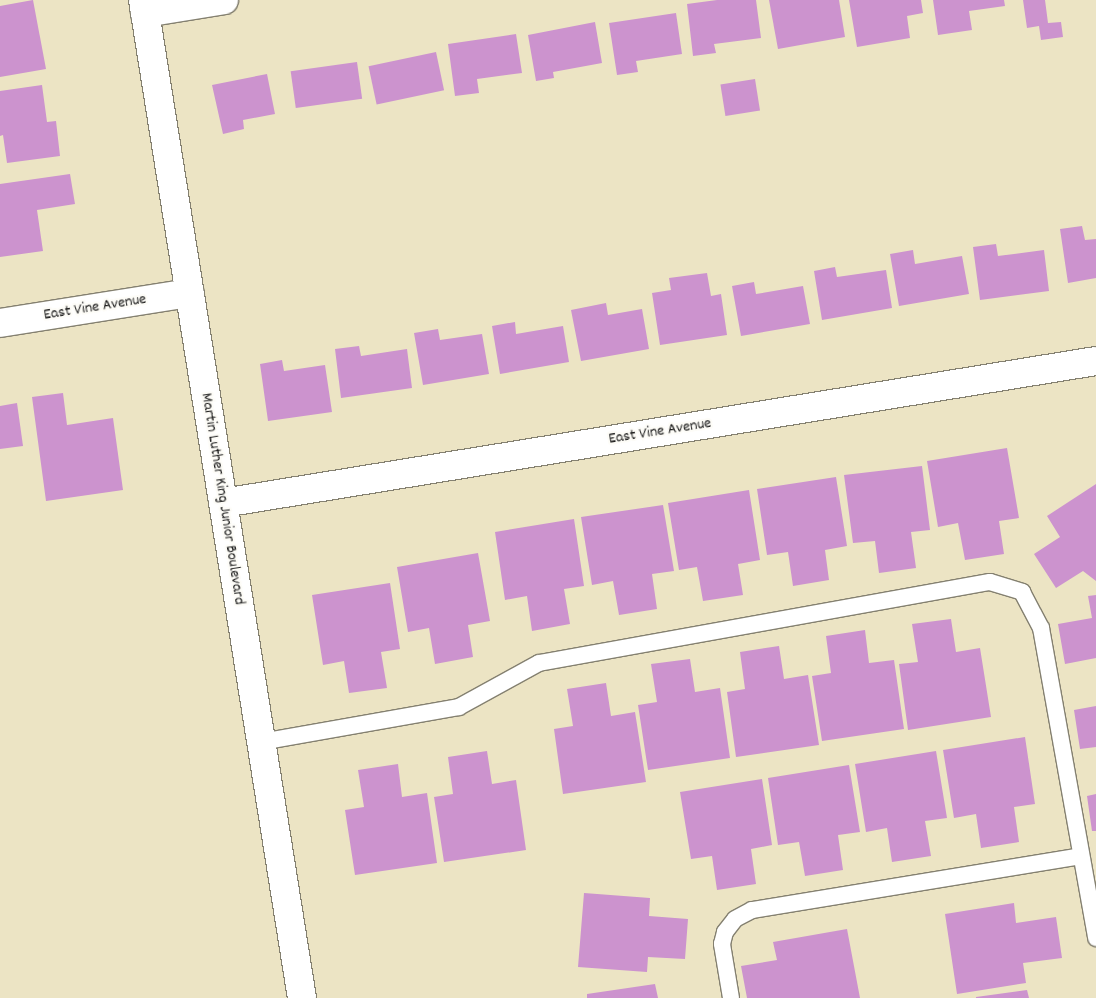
<!DOCTYPE html>
<style>
body{margin:0}
#map{position:relative;width:1096px;height:998px;overflow:hidden;background:#ece4c4;font-family:Dekko,sans-serif}
div>[style]{position:absolute}
[style*='--x']{left:calc(var(--x)*1px);top:calc(var(--y)*1px);width:calc(var(--w)*1px);rotate:calc(var(--a)*1deg)}
.building>*{inset:0;background:#cc93ce;transform-origin:0 0}
.roads{filter:drop-shadow(1px 0 #848070) drop-shadow(-1px 0 #848070) drop-shadow(0 1px #848070) drop-shadow(0 -1px #848070)}
.service>*{height:16px;margin:-8px;padding:0 8px;transform-origin:8px;border-radius:8px;background:#fff}
.minor>*{height:28px;margin:-14px;padding:0 14px;transform-origin:14px;border-radius:14px;background:#fff}
.tertiary>*{height:28px;margin:-14px;padding:0 14px;transform-origin:14px;border-radius:14px;background:#fff}
span{translate:-50% -50%;white-space:nowrap;text-align:center;line-height:1.15;-webkit-text-stroke:4.5px #fdfcf7;paint-order:stroke}
.street-label{font-size:16px;color:#1c1c1c}
</style>
<div id="map">
<div class="building">
<i style="clip-path:polygon(33px 0,46px 69px,0 77px,0 6px)"></i>
<i style="clip-path:polygon(717px 0,756px 0,761px 38px,714px 44px,716px 53px,693px 56px,687px 4px)"></i>
<i style="clip-path:polygon(769px 0,839px 0,845px 37px,778px 49px)"></i>
<i style="clip-path:polygon(849px 0,921px 0,923px 13px,907px 16px,910px 38px,857px 47px)"></i>
<i style="clip-path:polygon(933px 0,1004px 0,1005px 6px,969px 11px,972px 30px,938px 35px)"></i>
<i style="clip-path:polygon(1023px 0,1045px 0,1048px 23px,1061px 22px,1063px 37px,1041px 40px,1039px 26px,1027px 28px)"></i>
<i style="clip-path:polygon(676px 13px,682px 54px,636px 61px,638px 72px,617px 75px,609px 23px)"></i>
<i style="clip-path:polygon(595px 22px,602px 63px,553px 72px,554px 78px,536px 81px,528px 35px)"></i>
<i style="clip-path:polygon(516px 34px,522px 73px,477px 79px,479px 93px,455px 96px,448px 44px)"></i>
<i style="left:436px;top:52px;width:39px;height:69px;rotate:78deg"></i>
<i style="left:357px;top:62px;width:37px;height:67px;rotate:82deg"></i>
<i style="clip-path:polygon(267px 74px,275px 114px,243px 120px,244px 129px,223px 134px,212px 85px)"></i>
<i style="left:755px;top:79px;width:32px;height:35px;rotate:81deg"></i>
<i style="clip-path:polygon(42px 85px,47px 122px,56px 121px,60px 156px,7px 163px,3px 135px,0 136px,0 91px)"></i>
<i style="clip-path:polygon(70px 174px,75px 204px,37px 210px,43px 251px,0 257px,0 184px)"></i>
<i style="clip-path:polygon(1082px 226px,1085px 240px,1096px 239px,1096px 278px,1068px 283px,1060px 229px)"></i>
<i style="clip-path:polygon(996px 244px,998px 256px,1044px 250px,1049px 291px,980px 300px,973px 247px)"></i>
<i style="clip-path:polygon(913px 250px,915px 264px,962px 256px,969px 294px,899px 306px,890px 254px)"></i>
<i style="clip-path:polygon(835px 267px,837px 277px,886px 270px,892px 308px,822px 320px,814px 271px)"></i>
<i style="clip-path:polygon(707px 273px,711px 296px,721px 294px,727px 335px,660px 345px,652px 293px,671px 290px,669px 278px)"></i>
<i style="clip-path:polygon(754px 282px,756px 294px,803px 286px,810px 324px,741px 336px,732px 286px)"></i>
<i style="clip-path:polygon(606px 303px,608px 315px,642px 309px,649px 349px,581px 361px,571px 310px)"></i>
<i style="clip-path:polygon(515px 322px,516px 334px,563px 326px,569px 362px,500px 374px,492px 326px)"></i>
<i style="clip-path:polygon(438px 329px,440px 340px,482px 334px,489px 374px,423px 385px,414px 333px)"></i>
<i style="clip-path:polygon(359px 346px,361px 356px,407px 349px,412px 388px,341px 398px,335px 349px)"></i>
<i style="clip-path:polygon(282px 360px,284px 371px,325px 365px,332px 412px,268px 421px,260px 364px)"></i>
<i style="clip-path:polygon(63px 393px,67px 425px,113px 418px,123px 490px,46px 501px,32px 397px)"></i>
<i style="clip-path:polygon(17px 403px,23px 446px,0 449px,0 406px)"></i>
<i style="clip-path:polygon(1007px 448px,1019px 518px,999px 521px,1004px 554px,965px 560px,958px 523px,938px 527px,927px 461px)"></i>
<i style="clip-path:polygon(922px 466px,930px 530px,911px 532px,916px 568px,879px 573px,875px 541px,853px 543px,844px 475px)"></i>
<i style="clip-path:polygon(836px 477px,847px 546px,825px 550px,829px 580px,793px 586px,788px 552px,767px 555px,757px 489px)"></i>
<i style="clip-path:polygon(1096px 484px,1096px 581px,1083px 571px,1056px 588px,1034px 554px,1060px 537px,1047px 516px)"></i>
<i style="clip-path:polygon(749px 490px,760px 560px,738px 564px,743px 595px,703px 601px,697px 567px,679px 570px,668px 503px)"></i>
<i style="clip-path:polygon(663px 505px,674px 571px,652px 574px,657px 609px,619px 615px,613px 581px,592px 585px,581px 517px)"></i>
<i style="clip-path:polygon(574px 519px,584px 586px,564px 589px,570px 624px,532px 631px,527px 596px,505px 600px,495px 532px)"></i>
<i style="clip-path:polygon(478px 553px,490px 621px,468px 625px,473px 657px,435px 664px,429px 628px,408px 632px,397px 567px)"></i>
<i style="clip-path:polygon(390px 583px,400px 649px,381px 652px,387px 688px,349px 693px,344px 661px,323px 665px,312px 595px)"></i>
<i style="clip-path:polygon(1096px 595px,1096px 658px,1065px 664px,1058px 624px,1092px 618px,1088px 596px)"></i>
<i style="clip-path:polygon(951px 619px,956px 652px,980px 648px,991px 717px,908px 730px,899px 664px,918px 662px,912px 624px)"></i>
<i style="clip-path:polygon(865px 630px,869px 663px,894px 660px,904px 729px,822px 741px,812px 676px,831px 673px,826px 636px)"></i>
<i style="clip-path:polygon(779px 646px,784px 679px,808px 675px,819px 745px,736px 757px,727px 692px,745px 689px,740px 652px)"></i>
<i style="clip-path:polygon(690px 659px,695px 692px,720px 688px,730px 758px,648px 770px,638px 705px,657px 702px,651px 664px)"></i>
<i style="clip-path:polygon(606px 683px,611px 716px,635px 712px,646px 782px,563px 794px,554px 729px,573px 726px,567px 689px)"></i>
<i style="clip-path:polygon(1096px 706px,1096px 747px,1080px 749px,1074px 710px)"></i>
<i style="clip-path:polygon(1025px 737px,1035px 804px,1014px 807px,1019px 842px,981px 848px,976px 814px,954px 818px,943px 750px)"></i>
<i style="clip-path:polygon(487px 751px,492px 784px,516px 780px,526px 850px,444px 862px,434px 797px,453px 794px,448px 757px)"></i>
<i style="clip-path:polygon(936px 751px,947px 818px,925px 821px,931px 856px,892px 862px,887px 828px,866px 832px,855px 764px)"></i>
<i style="clip-path:polygon(398px 764px,402px 797px,427px 793px,437px 863px,355px 875px,345px 810px,364px 807px,358px 770px)"></i>
<i style="clip-path:polygon(849px 765px,860px 832px,838px 835px,843px 870px,805px 876px,799px 842px,778px 845px,768px 778px)"></i>
<i style="clip-path:polygon(762px 779px,772px 845px,751px 849px,756px 884px,717px 890px,712px 856px,691px 859px,680px 792px)"></i>
<i style="clip-path:polygon(1096px 794px,1096px 831px,1092px 831px,1087px 796px)"></i>
<i style="clip-path:polygon(584px 893px,650px 898px,649px 916px,688px 919px,685px 959px,648px 957px,647px 972px,578px 967px)"></i>
<i style="clip-path:polygon(1014px 903px,1016px 923px,1056px 917px,1062px 958px,1023px 963px,1026px 983px,957px 994px,945px 914px)"></i>
<i style="clip-path:polygon(847px 929px,860px 998px,747px 998px,741px 966px,777px 960px,773px 942px)"></i>
<i style="clip-path:polygon(655px 984px,658px 998px,587px 998px,587px 994px)"></i>
<i style="clip-path:polygon(1027px 990px,1029px 998px,976px 998px,976px 997px)"></i>
</div>
<div class="roads">
<div class="service">
<i style="--x:261;--y:742;--w:201;--a:-10"></i>
<i style="--x:459;--y:707;--w:91;--a:-28.8"></i>
<i style="--x:539;--y:663;--w:458;--a:-10.2"></i>
<i style="--x:990;--y:582;--w:34;--a:17"></i>
<i style="--x:1022;--y:592;--w:41;--a:62.2"></i>
<i style="--x:1041;--y:628;--w:315;--a:79.9"></i>
<i style="--x:731;--y:998;--w:55;--a:-99.5"></i>
<i style="--x:722;--y:944;--w:12;--a:-76"></i>
<i style="--x:725;--y:932;--w:16;--a:-52"></i>
<i style="--x:735;--y:919;--w:19;--a:-28"></i>
<i style="--x:752;--y:910;--w:333;--a:-9.3"></i>
</div>
<div class="minor">
<i style="--x:145;--y:13;--w:80;--a:-9.3"></i>
<i style="--x:0;--y:323;--w:192;--a:-9"></i>
<i style="--x:223;--y:503;--w:884;--a:-9.24"></i>
</div>
<div class="tertiary">
<i style="--x:143;--y:0;--w:1011;--a:80.95"></i>
</div>
</div>
<div class="street-label">
<span style="left:95px;top:308px;rotate:-9deg">East Vine Avenue</span>
<span style="left:660px;top:432px;rotate:-9deg">East Vine Avenue</span>
<span style="left:222px;top:499px;rotate:81deg">Martin Luther King Junior Boulevard</span>
</div>
</div>
